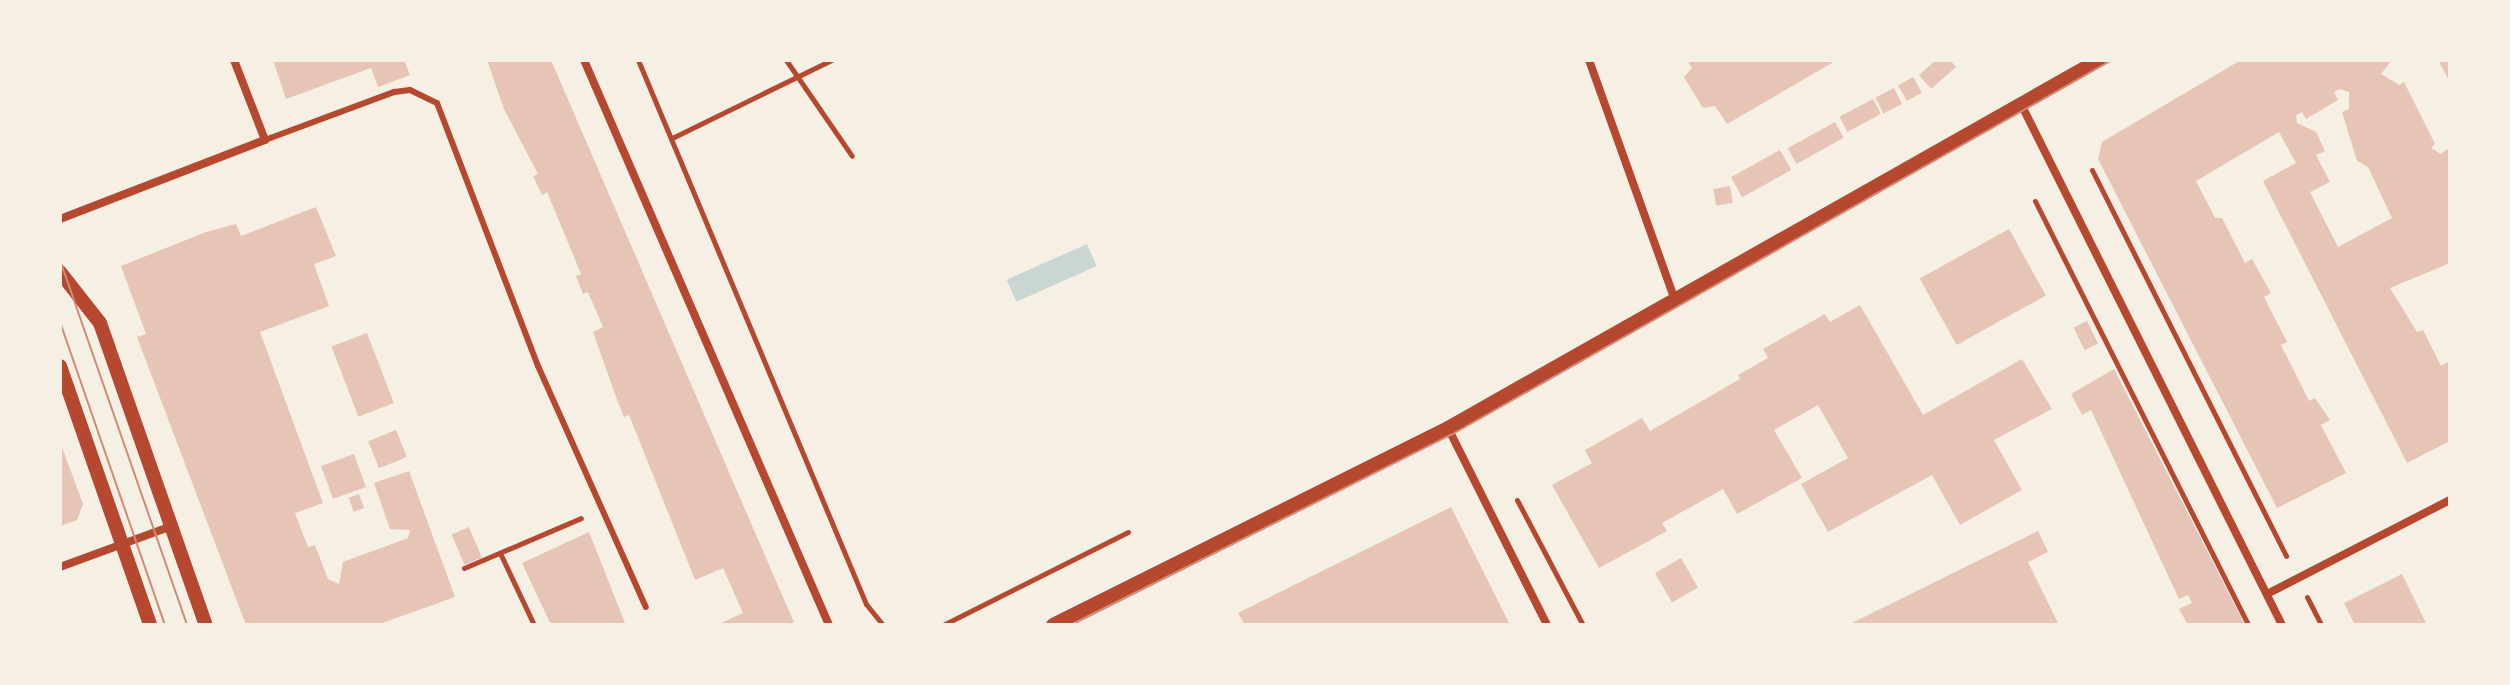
<!DOCTYPE html>
<style>
body{margin:0}
#map{position:relative;width:2510px;height:685px;overflow:hidden;background:#f6efe4;font-family:Arial,sans-serif}
div>[style]{position:absolute}
[style*='--x']{left:calc(var(--x)*1px);top:calc(var(--y)*1px);width:calc(var(--w)*1px);rotate:calc(var(--a)*1deg)}
.water>*{inset:0;background:#c9d6d2;transform-origin:0 0}
.building>*{inset:0;background:#e6c5b7;transform-origin:0 0}
.path>*{height:5px;margin:-2.5px;padding:0 2.5px;transform-origin:2.5px;border-radius:2.5px;background:#b5482f}
.service>*{height:6px;margin:-3px;padding:0 3px;transform-origin:3px;border-radius:3px;background:#b5482f}
.minor>*{height:8px;margin:-4px;padding:0 4px;transform-origin:4px;border-radius:4px;background:#b5482f}
.tertiary>*{height:14px;margin:-7px;padding:0 7px;transform-origin:7px;border-radius:7px;background:#b5482f}
.tram>*{height:2px;margin:-1px;padding:0 1px;transform-origin:1px;border-radius:1px;background:#cf8b77}
span{translate:-50% -50%;white-space:nowrap;text-align:center;line-height:1.15;-webkit-text-stroke:8px #f6efe4;paint-order:stroke}
.frame{position:absolute;inset:0;border:62px solid #f6efe4;pointer-events:none}
</style>
<div id="map">
<div class="water">
<i style="left:1087px;top:244px;width:24px;height:88px;rotate:66deg"></i>
</div>
<div class="building">
<i style="clip-path:polygon(273px 60px,404px 60px,410px 75px,378px 87px,371px 68px,286px 99px)"></i>
<i style="clip-path:polygon(487px 60px,551px 60px,795px 625px,717px 625px,743px 613px,723px 568px,695px 580px,629px 415px,624px 417px,616px 397px,593px 332px,603px 327px,588px 292px,583px 294px,576px 276px,581px 274px,547px 192px,542px 195px,533px 176px,538px 174px,504px 109px)"></i>
<i style="clip-path:polygon(1687px 60px,1837px 60px,1727px 124px,1715px 106px,1703px 108px,1684px 77px,1692px 68px)"></i>
<i style="clip-path:polygon(1936px 60px,1950px 60px,1956px 67px,1931px 89px,1919px 75px)"></i>
<i style="clip-path:polygon(evenodd,2241px 60px,2392px 60px,2381px 74px,2399px 85px,2404px 82px,2435px 144px,2431px 148px,2441px 154px,2450px 147px,2450px 263px,2390px 288px,2417px 332px,2423px 330px,2441px 366px,2450px 361px,2450px 441px,2407px 463px,2263px 181px,2296px 163px,2279px 132px,2196px 181px,2215px 218px,2222px 218px,2245px 263px,2252px 259px,2271px 293px,2264px 297px,2287px 342px,2281px 345px,2309px 401px,2315px 398px,2330px 420px,2321px 425px,2346px 473px,2277px 508px,2098px 159px,2102px 142px,2241px 60px,2340px 89px,2349px 92px,2349px 109px,2342px 112px,2357px 161px,2368px 167px,2392px 218px,2338px 247px,2310px 192px,2330px 182px,2316px 155px,2325px 151px,2316px 132px,2297px 123px,2296px 115px,2302px 112px,2306px 119px,2338px 100px,2334px 92px,2340px 89px)"></i>
<i style="clip-path:polygon(2438px 60px,2450px 60px,2450px 82px)"></i>
<i style="left:1913px;top:77px;width:18px;height:17px;rotate:61deg"></i>
<i style="left:1894px;top:88px;width:18px;height:21px;rotate:63deg"></i>
<i style="left:1873px;top:99px;width:17px;height:38px;rotate:62deg"></i>
<i style="left:1835px;top:122px;width:18px;height:54px;rotate:61deg"></i>
<i style="left:1780px;top:150px;width:23px;height:56px;rotate:61deg"></i>
<i style="left:1730px;top:186px;width:17px;height:17px;rotate:80deg"></i>
<i style="clip-path:polygon(316px 207px,336px 256px,314px 264px,329px 306px,260px 332px,323px 503px,295px 513px,308px 547px,315px 545px,328px 579px,339px 584px,343px 562px,408px 538px,410px 530px,390px 529px,374px 483px,409px 471px,455px 597px,377px 625px,246px 625px,137px 337px,146px 334px,121px 266px,206px 232px,236px 224px,241px 236px)"></i>
<i style="left:2009px;top:229px;width:76px;height:102px;rotate:61deg"></i>
<i style="clip-path:polygon(1860px 305px,1923px 415px,2022px 359px,2052px 409px,1994px 440px,2022px 490px,1960px 525px,1932px 475px,1828px 532px,1801px 484px,1848px 458px,1818px 405px,1774px 430px,1802px 478px,1737px 514px,1723px 489px,1662px 523px,1667px 531px,1599px 568px,1552px 485px,1592px 463px,1585px 450px,1642px 418px,1650px 431px,1740px 379px,1738px 375px,1768px 358px,1763px 349px,1825px 314px,1830px 322px)"></i>
<i style="left:2087px;top:321px;width:25px;height:15px;rotate:64deg"></i>
<i style="left:367px;top:333px;width:75px;height:38px;rotate:69deg"></i>
<i style="clip-path:polygon(2114px 369px,2245px 625px,2188px 625px,2179px 609px,2192px 603px,2188px 595px,2179px 599px,2091px 410px,2082px 415px,2071px 394px)"></i>
<i style="left:396px;top:430px;width:29px;height:30px;rotate:68deg"></i>
<i style="clip-path:polygon(60px 442px,83px 504px,77px 520px,60px 526px)"></i>
<i style="left:354px;top:454px;width:35px;height:35px;rotate:70deg"></i>
<i style="left:359px;top:494px;width:15px;height:11px;rotate:70deg"></i>
<i style="clip-path:polygon(1451px 507px,1510px 625px,1245px 625px,1238px 613px)"></i>
<i style="left:469px;top:527px;width:33px;height:19px;rotate:67deg"></i>
<i style="clip-path:polygon(2038px 531px,2048px 552px,2028px 562px,2059px 625px,1848px 625px)"></i>
<i style="clip-path:polygon(589px 532px,625px 623px,551px 625px,522px 563px)"></i>
<i style="left:1681px;top:558px;width:34px;height:30px;rotate:60deg"></i>
<i style="clip-path:polygon(2402px 574px,2427px 625px,2355px 625px,2344px 603px)"></i>
</div>
<div class="path">
<i style="--x:638;--y:60;--w:590;--a:67.26"></i>
<i style="--x:866;--y:604;--w:27;--a:51"></i>
<i style="--x:786;--y:60;--w:116;--a:55.5"></i>
<i style="--x:672;--y:138;--w:177;--a:-26.1"></i>
<i style="--x:2092;--y:170;--w:432;--a:63.3"></i>
<i style="--x:2035;--y:201;--w:474;--a:63.3"></i>
<i style="--x:1517;--y:500;--w:141;--a:62.2"></i>
<i style="--x:500;--y:553;--w:80;--a:64.7"></i>
<i style="--x:464;--y:568;--w:127;--a:-23.1"></i>
<i style="--x:2307;--y:597;--w:31;--a:63"></i>
<i style="--x:943;--y:625;--w:207;--a:-26.7"></i>
</div>
<div class="service">
<i style="--x:265;--y:140;--w:138;--a:-20.4"></i>
<i style="--x:394;--y:92;--w:16;--a:-7"></i>
<i style="--x:410;--y:90;--w:30;--a:26"></i>
<i style="--x:437;--y:103;--w:282;--a:69"></i>
<i style="--x:538;--y:366;--w:264;--a:65.9"></i>
</div>
<div class="minor">
<i style="--x:584;--y:60;--w:616;--a:66.56"></i>
<i style="--x:1589;--y:60;--w:255;--a:70.3"></i>
<i style="--x:2021;--y:104;--w:583;--a:63.39"></i>
<i style="--x:60;--y:219;--w:220;--a:-21.1"></i>
<i style="--x:265;--y:140;--w:86;--a:-111.2"></i>
<i style="--x:1448;--y:428;--w:220;--a:63.3"></i>
<i style="--x:60;--y:567;--w:119;--a:-20.1"></i>
<i style="--x:2267;--y:594;--w:206;--a:-27.2"></i>
</div>
<div class="tertiary">
<i style="--x:60;--y:272;--w:65;--a:51.9"></i>
<i style="--x:100;--y:323;--w:320;--a:70.7"></i>
<i style="--x:60;--y:366;--w:274;--a:70.8"></i>
<i style="--x:1053;--y:625;--w:441;--a:-26.5"></i>
<i style="--x:1448;--y:428;--w:748;--a:-29.48"></i>
</div>
<div class="tram">
<i style="--x:60;--y:260;--w:386;--a:70.8"></i>
<i style="--x:60;--y:322;--w:321;--a:70.9"></i>
<i style="--x:1071;--y:625;--w:425;--a:-26.6"></i>
<i style="--x:1451;--y:435;--w:760;--a:-29.57"></i>
</div>
<div class="frame"></div>
</div>
